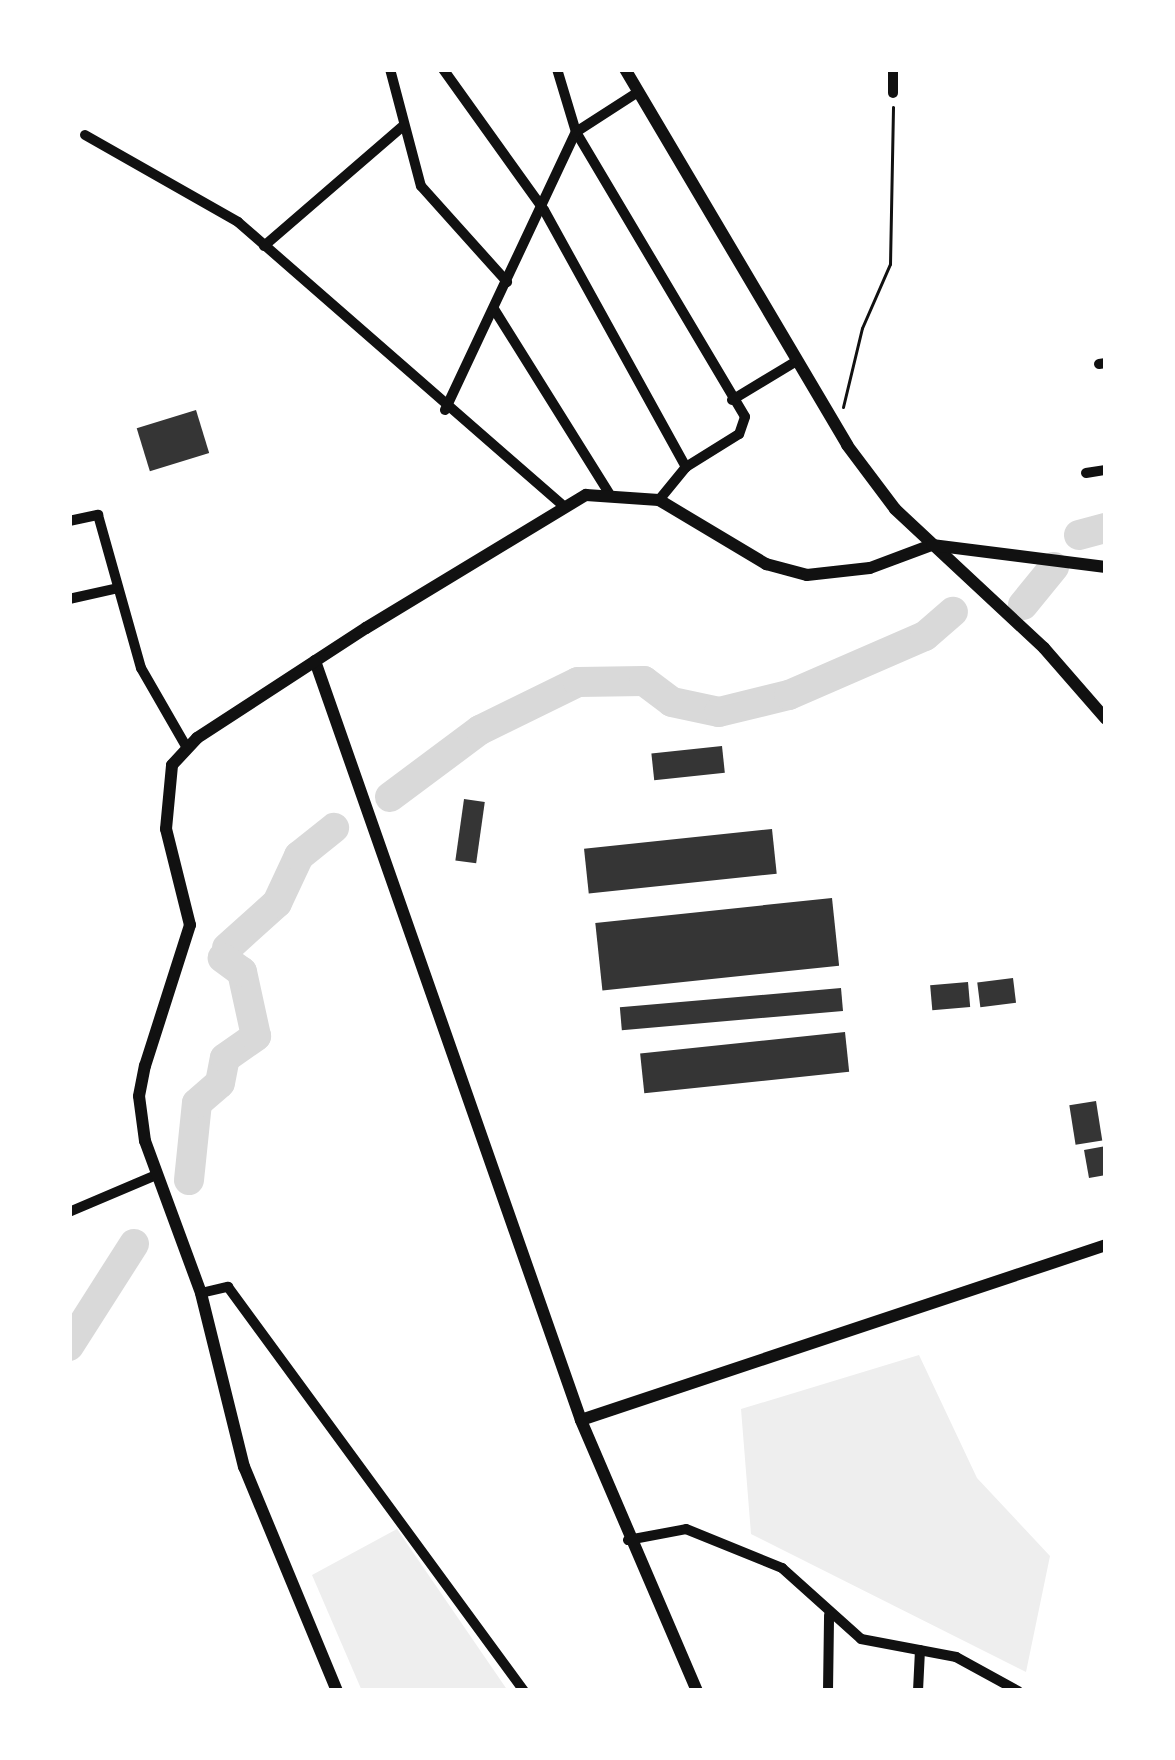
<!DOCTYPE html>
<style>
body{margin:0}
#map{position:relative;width:1175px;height:1760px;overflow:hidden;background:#fff;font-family:Jost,sans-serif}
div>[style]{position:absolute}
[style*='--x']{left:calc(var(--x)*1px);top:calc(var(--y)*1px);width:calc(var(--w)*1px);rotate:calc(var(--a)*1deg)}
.green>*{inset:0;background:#eee}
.river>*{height:30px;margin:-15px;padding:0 15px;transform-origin:15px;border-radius:15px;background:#d9d9d9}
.building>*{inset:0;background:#353535;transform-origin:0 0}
.path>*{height:3px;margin:-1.5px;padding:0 1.5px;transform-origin:1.5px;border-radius:1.5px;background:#111}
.minor>*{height:10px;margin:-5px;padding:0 5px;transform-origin:5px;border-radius:5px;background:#111}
.tertiary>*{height:12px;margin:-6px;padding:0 6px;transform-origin:6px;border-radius:6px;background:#111}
span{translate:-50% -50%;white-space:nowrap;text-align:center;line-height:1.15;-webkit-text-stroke:9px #fff;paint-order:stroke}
.frame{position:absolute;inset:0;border:72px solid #fff;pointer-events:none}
</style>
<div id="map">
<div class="green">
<i style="clip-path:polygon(919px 1355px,977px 1478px,1050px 1556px,1026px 1672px,751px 1534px,741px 1409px)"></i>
<i style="clip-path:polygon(397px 1529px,508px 1691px,362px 1691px,312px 1575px)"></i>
</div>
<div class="river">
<i style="--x:1079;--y:535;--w:28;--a:-15"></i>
<i style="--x:1023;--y:605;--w:49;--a:-50.8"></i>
<i style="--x:390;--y:797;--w:112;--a:-36.7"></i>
<i style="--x:480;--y:730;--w:109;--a:-26.1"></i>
<i style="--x:578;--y:682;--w:66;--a:-0.9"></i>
<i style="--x:644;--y:681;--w:35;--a:37"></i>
<i style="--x:672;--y:702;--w:48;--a:12"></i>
<i style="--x:719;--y:712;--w:72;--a:-13.7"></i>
<i style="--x:789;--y:695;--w:148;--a:-23.5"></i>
<i style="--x:925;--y:636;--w:37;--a:-41"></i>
<i style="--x:227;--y:948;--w:67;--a:-42"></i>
<i style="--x:277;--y:903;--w:52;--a:-64.9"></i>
<i style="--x:299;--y:856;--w:45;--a:-38.7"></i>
<i style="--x:189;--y:1180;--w:77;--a:-84.1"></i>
<i style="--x:197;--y:1103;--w:30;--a:-41"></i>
<i style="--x:220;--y:1083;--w:25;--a:-79"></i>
<i style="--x:225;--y:1058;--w:38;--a:-35"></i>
<i style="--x:256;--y:1036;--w:66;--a:-102.3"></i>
<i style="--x:242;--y:972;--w:24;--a:-144"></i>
<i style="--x:69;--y:1346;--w:121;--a:-57.5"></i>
</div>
<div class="building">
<i style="left:196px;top:410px;width:45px;height:62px;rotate:73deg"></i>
<i style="left:722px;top:746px;width:27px;height:71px;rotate:84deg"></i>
<i style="left:464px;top:799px;width:21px;height:62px;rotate:8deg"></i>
<i style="left:772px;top:829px;width:45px;height:189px;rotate:84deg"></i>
<i style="left:832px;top:898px;width:68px;height:238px;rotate:84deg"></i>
<i style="left:1013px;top:978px;width:25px;height:36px;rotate:83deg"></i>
<i style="left:968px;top:982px;width:25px;height:38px;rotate:85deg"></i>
<i style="left:841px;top:988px;width:23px;height:222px;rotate:85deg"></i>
<i style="left:845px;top:1032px;width:40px;height:206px;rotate:84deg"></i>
<i style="left:1096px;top:1101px;width:40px;height:27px;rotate:81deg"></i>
<i style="clip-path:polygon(1106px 1146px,1106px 1175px,1089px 1178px,1084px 1150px)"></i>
</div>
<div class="path">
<i style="--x:843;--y:407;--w:81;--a:-76.5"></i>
<i style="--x:862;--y:328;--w:70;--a:-66.4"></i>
<i style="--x:890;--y:264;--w:157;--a:-88.9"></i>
</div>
<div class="minor">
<i style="--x:390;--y:69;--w:121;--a:75.2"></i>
<i style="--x:421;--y:186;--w:129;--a:48.1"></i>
<i style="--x:443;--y:69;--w:173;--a:54.4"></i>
<i style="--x:544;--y:210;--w:294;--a:61.1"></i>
<i style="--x:557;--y:69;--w:66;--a:73.2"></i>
<i style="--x:576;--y:132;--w:331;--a:59.3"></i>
<i style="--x:745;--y:417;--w:18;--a:109"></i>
<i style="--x:739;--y:434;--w:62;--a:148.1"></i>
<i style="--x:686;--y:467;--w:43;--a:129.3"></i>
<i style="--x:893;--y:93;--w:24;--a:-90"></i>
<i style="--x:85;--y:135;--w:176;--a:29.6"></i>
<i style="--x:238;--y:222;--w:429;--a:41.1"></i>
<i style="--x:264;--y:246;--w:185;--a:-40.8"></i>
<i style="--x:494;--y:309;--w:217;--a:58"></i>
<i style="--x:1099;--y:364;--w:7;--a:-8"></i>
<i style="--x:732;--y:400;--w:74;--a:-31.1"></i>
<i style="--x:445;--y:410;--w:307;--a:-64.8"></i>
<i style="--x:576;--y:132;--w:74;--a:-32.8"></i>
<i style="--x:1086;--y:473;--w:20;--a:-9"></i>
<i style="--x:69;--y:521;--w:30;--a:-12"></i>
<i style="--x:98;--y:515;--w:159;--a:74.3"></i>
<i style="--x:141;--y:668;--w:92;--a:60.1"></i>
<i style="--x:69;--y:599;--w:50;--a:-12.7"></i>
<i style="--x:69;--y:1212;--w:95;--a:-23"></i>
<i style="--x:201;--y:1293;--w:28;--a:-13"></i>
<i style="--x:228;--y:1287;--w:501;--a:53.77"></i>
<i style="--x:628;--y:1540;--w:59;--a:-10.7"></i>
<i style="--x:686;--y:1529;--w:104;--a:22.1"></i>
<i style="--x:782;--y:1568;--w:106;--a:41.9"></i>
<i style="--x:861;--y:1639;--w:97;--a:10.7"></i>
<i style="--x:956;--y:1657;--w:71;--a:28.7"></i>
<i style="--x:828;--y:1691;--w:76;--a:-89.2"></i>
<i style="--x:918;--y:1691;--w:41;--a:-87.2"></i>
</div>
<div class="tertiary">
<i style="--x:625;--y:69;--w:437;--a:59.4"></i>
<i style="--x:847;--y:445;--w:80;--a:53.1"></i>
<i style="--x:895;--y:509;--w:204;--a:43"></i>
<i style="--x:1044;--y:648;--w:94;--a:48.9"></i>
<i style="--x:315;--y:661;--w:804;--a:70.69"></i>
<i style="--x:337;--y:1691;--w:243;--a:-112.5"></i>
<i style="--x:244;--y:1467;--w:179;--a:-103.9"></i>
<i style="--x:201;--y:1293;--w:162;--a:-110.2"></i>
<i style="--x:145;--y:1141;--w:45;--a:-97.6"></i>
<i style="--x:139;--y:1096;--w:31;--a:-79"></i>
<i style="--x:145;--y:1066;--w:148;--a:-72.3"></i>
<i style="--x:190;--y:925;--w:99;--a:-104"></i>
<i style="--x:166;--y:829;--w:64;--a:-84.6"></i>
<i style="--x:172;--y:765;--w:37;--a:-47"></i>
<i style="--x:197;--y:738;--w:202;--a:-33.1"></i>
<i style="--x:366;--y:628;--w:257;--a:-31.2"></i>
<i style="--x:586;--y:495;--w:73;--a:3.9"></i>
<i style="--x:659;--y:500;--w:125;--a:30.9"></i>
<i style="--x:766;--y:564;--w:42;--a:15"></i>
<i style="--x:807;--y:575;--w:63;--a:-6.3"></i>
<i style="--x:870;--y:568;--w:66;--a:-20.4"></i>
<i style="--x:932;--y:545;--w:175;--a:7.2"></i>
<i style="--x:697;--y:1691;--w:295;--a:-113.2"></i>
<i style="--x:581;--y:1420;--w:553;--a:-18.43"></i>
</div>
<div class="frame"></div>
</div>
